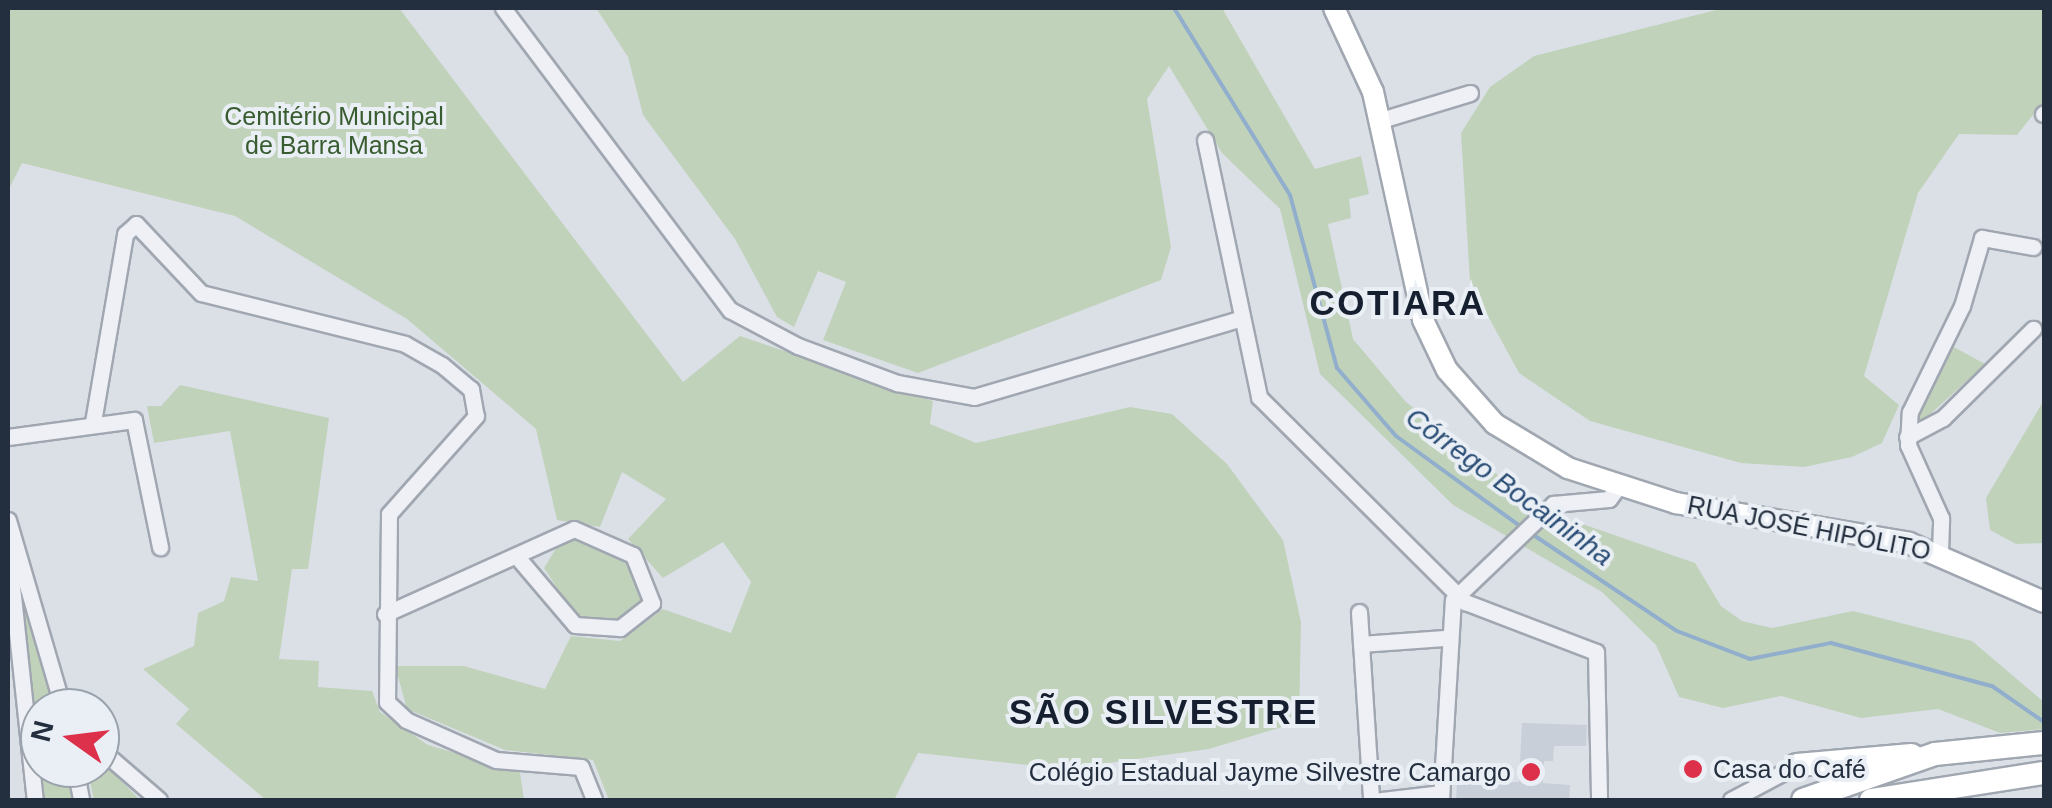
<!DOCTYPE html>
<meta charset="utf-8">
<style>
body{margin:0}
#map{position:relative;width:2052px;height:808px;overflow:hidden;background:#dbe0e7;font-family:Arial,sans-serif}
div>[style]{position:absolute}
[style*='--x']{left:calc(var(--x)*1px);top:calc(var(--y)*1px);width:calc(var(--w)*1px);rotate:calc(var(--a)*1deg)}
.built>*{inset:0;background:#c9cfd9}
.green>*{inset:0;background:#c1d2bb}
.stream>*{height:4px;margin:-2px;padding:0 2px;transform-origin:2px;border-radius:2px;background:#91aecc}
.roads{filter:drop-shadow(2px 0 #a0a7b1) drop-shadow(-2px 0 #a0a7b1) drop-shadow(0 2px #a0a7b1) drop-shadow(0 -2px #a0a7b1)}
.minor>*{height:15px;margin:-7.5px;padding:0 7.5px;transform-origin:7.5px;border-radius:7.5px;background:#eef0f5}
.major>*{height:20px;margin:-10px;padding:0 10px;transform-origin:10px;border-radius:10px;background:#fff}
.highway>*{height:22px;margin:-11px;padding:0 11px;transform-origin:11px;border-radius:11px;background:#fff}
.dots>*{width:28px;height:28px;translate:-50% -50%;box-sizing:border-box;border:5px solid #eaeff5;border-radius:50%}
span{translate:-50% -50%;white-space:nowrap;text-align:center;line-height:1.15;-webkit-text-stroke:8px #eaeff5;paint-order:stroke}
.park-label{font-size:25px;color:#385c2f}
.street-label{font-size:25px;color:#232e3e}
.poi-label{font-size:25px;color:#232e3e}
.left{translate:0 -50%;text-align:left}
.right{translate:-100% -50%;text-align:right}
.water-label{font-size:28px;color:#2a4d76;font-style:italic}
.district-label{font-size:35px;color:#161f2f;font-weight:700;letter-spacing:2.5px}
.frame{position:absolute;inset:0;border:10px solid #232e3e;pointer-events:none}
.north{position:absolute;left:20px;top:688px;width:100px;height:100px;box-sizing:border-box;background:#eaeff5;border:2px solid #9aa2ac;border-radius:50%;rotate:284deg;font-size:28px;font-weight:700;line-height:40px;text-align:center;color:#232e3e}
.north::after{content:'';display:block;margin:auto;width:35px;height:45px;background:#dc304b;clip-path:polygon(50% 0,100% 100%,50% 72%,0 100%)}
</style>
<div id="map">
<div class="built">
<i style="clip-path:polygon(1522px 723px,1587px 725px,1586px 746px,1554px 746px,1553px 761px,1544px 761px,1543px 783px,1570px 785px,1569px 800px,1456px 800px,1457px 783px,1519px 782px)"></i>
</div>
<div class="green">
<i style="clip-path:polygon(8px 8px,399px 8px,683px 382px,740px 336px,933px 401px,930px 424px,976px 443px,1130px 407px,1172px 414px,1227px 464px,1283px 540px,1301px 622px,1299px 722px,1209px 749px,1064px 769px,918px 753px,894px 800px,609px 800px,593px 760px,505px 750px,407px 709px,395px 666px,464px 666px,545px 689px,571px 636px,620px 641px,663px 609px,731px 633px,751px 582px,723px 542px,663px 578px,628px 539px,666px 499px,622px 472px,600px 527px,557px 520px,536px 429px,407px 319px,235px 216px,22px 163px,8px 191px)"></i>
<i style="clip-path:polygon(596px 8px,1222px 8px,1315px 169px,1361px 156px,1369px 194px,1349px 199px,1351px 218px,1328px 224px,1353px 339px,1406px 402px,1542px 510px,1695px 563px,1721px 606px,1742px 621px,1772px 628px,1853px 611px,1972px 641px,2044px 702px,2044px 729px,2000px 733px,1938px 709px,1861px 718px,1781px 696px,1723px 708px,1679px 697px,1656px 645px,1602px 592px,1453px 505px,1320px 374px,1280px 209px,1222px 153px,1169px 66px,1147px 99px,1171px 247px,1161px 280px,918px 373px,823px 340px,846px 282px,818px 271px,794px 327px,777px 317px,735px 239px,643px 115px,628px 57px)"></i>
<i style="clip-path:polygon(1724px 8px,2044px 8px,2044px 101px,2017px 135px,1959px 134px,1918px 193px,1864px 376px,1899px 405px,1882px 443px,1852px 457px,1804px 467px,1741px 463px,1590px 421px,1519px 373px,1470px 283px,1461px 133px,1490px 87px,1534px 56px)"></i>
<i style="clip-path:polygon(1952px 346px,1985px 364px,1913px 430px,1920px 408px)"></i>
<i style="clip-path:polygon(180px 385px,329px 418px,308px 569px,292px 569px,279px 659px,319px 661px,318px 687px,372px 691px,380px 712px,428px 745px,520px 772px,524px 800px,266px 800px,176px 724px,189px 709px,143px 669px,194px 646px,198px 613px,224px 601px,231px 577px,258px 581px,230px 431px,154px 443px,147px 406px,161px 406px)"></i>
<i style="clip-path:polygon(2044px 400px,2044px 543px,2016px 544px,1990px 530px,1986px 498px)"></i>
<i style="clip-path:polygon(561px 540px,590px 542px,633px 565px,644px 600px,636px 612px,612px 623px,574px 614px,544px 568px)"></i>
<i style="clip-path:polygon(14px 565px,62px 708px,40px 708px,40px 768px,74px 768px,81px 800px,36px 800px)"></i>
<i style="clip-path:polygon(100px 759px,140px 800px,94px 800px,87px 768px,100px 768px)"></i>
</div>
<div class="stream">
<i style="--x:1174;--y:8;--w:220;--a:58.2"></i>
<i style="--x:1290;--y:195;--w:179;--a:74.8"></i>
<i style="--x:1337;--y:368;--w:90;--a:49.1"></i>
<i style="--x:1396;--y:436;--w:153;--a:36"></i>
<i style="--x:1532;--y:534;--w:174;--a:33.8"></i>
<i style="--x:1677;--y:631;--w:78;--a:21"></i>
<i style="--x:1750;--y:659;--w:83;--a:-11.2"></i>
<i style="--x:1831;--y:643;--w:167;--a:15"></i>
<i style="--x:1992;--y:686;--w:63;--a:34.7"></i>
</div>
<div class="roads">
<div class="minor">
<i style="--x:503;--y:8;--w:378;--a:53.1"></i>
<i style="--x:730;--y:310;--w:77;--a:27.9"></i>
<i style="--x:798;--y:346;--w:106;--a:20.5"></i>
<i style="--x:897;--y:383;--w:78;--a:10.3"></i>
<i style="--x:974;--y:397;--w:276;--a:-16.4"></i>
<i style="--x:2043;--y:114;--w:1;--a:-45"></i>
<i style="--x:1381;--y:120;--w:93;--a:-16.9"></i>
<i style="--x:1205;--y:140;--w:263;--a:78.1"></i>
<i style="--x:1259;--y:397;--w:291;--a:44.9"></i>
<i style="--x:1465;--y:602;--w:140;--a:20.9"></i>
<i style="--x:1596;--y:652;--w:148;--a:88.8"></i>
<i style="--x:93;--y:422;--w:191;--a:-80.3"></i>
<i style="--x:125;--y:234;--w:15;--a:-42"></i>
<i style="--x:136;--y:224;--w:95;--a:46.7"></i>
<i style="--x:201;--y:293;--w:210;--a:14"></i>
<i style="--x:405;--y:344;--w:43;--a:29.6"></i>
<i style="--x:442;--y:365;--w:38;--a:40"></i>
<i style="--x:471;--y:389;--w:27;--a:80"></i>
<i style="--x:476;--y:416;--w:131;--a:131.6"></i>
<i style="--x:389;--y:514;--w:188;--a:90.6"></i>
<i style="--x:387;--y:702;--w:26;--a:43"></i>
<i style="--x:406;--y:720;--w:98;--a:24"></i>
<i style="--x:496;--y:760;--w:85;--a:4.7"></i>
<i style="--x:581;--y:767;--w:35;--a:68"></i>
<i style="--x:8;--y:437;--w:127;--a:-7.7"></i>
<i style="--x:134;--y:420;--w:130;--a:78.4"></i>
<i style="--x:1907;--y:437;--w:41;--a:-27.8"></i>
<i style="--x:1943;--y:418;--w:127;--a:-44.7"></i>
<i style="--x:8;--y:520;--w:196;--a:73.7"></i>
<i style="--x:8;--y:549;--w:252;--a:83.9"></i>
<i style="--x:1940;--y:552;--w:34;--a:-88"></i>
<i style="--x:1941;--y:518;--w:80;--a:-114.3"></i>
<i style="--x:1908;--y:445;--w:33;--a:-87"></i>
<i style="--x:1910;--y:412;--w:118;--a:-63.9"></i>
<i style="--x:1962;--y:306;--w:71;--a:-73.6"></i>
<i style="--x:1982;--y:238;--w:52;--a:10"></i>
<i style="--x:1359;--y:612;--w:188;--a:86.3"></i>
<i style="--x:385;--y:614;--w:207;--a:-24.2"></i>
<i style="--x:574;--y:529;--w:64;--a:23.8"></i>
<i style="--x:633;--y:555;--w:52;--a:68.4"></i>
<i style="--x:652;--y:603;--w:41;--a:142"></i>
<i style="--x:620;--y:628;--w:45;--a:-176.2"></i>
<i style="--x:575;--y:625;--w:88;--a:-130.4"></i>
<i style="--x:1361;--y:644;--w:83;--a:-4.1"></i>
<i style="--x:100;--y:749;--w:78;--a:40.8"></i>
<i style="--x:75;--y:768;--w:33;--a:79"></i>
<i style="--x:1381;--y:800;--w:60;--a:-6.7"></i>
<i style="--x:1441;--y:800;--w:200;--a:-86.6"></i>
<i style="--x:1453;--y:600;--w:139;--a:-43.8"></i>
<i style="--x:1553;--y:504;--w:56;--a:-5.1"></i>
<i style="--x:1609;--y:499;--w:17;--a:-54"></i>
<i style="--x:1731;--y:800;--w:75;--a:-27.9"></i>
</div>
<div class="major">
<i style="--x:1334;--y:8;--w:93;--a:65.1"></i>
<i style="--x:1373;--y:92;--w:233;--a:77.6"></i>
<i style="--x:1423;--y:320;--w:55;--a:64.4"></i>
<i style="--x:1447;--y:370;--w:72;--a:48.4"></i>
<i style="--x:1495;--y:424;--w:85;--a:31.1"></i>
<i style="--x:1568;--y:468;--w:114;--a:18"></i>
<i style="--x:1676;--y:503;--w:236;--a:9.7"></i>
<i style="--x:1909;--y:543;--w:147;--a:23.6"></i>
</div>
<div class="highway">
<i style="--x:1797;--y:765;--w:115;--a:-5"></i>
<i style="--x:1803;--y:800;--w:140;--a:-19.2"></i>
<i style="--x:1935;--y:754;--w:110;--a:-5.8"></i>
<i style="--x:1871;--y:800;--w:175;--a:-8.9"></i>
</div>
</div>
<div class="dots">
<i style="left:1693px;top:769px;background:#dc304b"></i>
<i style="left:1531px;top:772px;background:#dc304b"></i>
</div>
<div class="park-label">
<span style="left:334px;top:131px">Cemitério Municipal<br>de Barra Mansa</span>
</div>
<div class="street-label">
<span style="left:1809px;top:528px;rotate:11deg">RUA JOSÉ HIPÓLITO</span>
</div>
<div class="poi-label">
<span class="left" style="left:1713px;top:769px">Casa do Café</span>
<span class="right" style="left:1511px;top:772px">Colégio Estadual Jayme Silvestre Camargo</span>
</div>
<div class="water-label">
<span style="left:1509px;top:487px;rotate:36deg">Córrego Bocaininha</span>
</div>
<div class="district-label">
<span style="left:1398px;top:303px">COTIARA</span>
<span style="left:1164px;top:712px">SÃO SILVESTRE</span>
</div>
<div class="frame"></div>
<div class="north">N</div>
</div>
